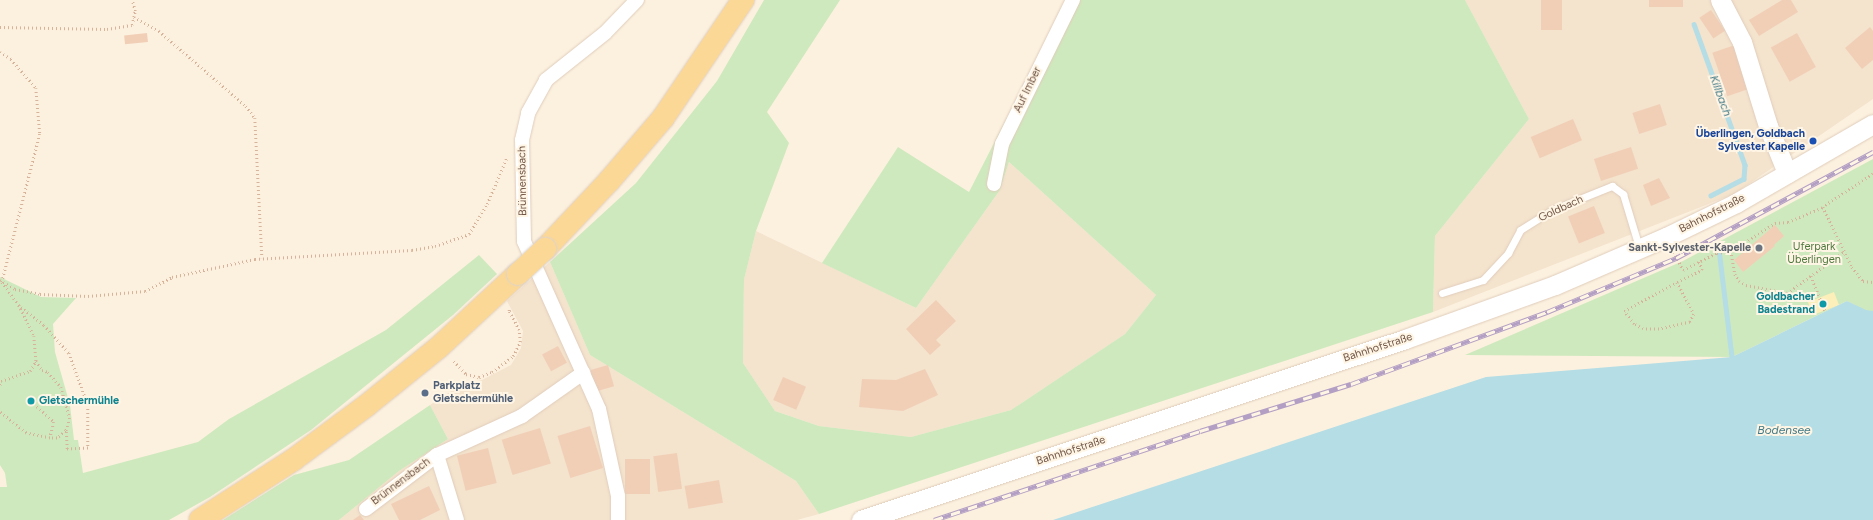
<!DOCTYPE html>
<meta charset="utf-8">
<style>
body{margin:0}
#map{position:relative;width:1873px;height:520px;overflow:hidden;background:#fcf1df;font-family:Figtree,sans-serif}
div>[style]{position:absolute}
.residential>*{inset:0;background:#f4e3cd}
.green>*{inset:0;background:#cfe9be}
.sand>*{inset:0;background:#fcefb9;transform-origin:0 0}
.water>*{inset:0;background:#b4dde5}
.stream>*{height:4.5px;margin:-2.25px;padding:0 2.25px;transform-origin:2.25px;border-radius:2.25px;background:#b4dde5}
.building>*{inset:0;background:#f1cfb7;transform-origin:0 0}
.path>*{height:2.5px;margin-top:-1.25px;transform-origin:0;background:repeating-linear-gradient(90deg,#d6b39a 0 1px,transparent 0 4px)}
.roads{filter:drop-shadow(0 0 1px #e0cdbb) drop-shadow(0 0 1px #e0cdbb)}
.lane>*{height:7px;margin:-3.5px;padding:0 3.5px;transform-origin:3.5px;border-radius:3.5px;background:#fff}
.street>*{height:14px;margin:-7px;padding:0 7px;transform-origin:7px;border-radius:7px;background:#fff}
.secondary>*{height:19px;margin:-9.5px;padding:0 9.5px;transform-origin:9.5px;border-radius:9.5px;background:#fff}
.primary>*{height:22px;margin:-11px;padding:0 11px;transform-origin:11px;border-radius:11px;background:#fcd896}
.rail>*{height:4.5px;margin-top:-2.25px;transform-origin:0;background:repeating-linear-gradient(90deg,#fff5e5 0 9px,#b49fc4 0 18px);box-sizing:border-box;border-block:1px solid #b49fc4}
.bridges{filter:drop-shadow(0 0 1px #dad3cf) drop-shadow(0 0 1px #dad3cf)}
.primary-bridge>*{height:22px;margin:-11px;padding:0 11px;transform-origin:11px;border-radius:11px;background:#fcd896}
.dots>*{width:11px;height:11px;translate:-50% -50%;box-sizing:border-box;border:2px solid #fff5e5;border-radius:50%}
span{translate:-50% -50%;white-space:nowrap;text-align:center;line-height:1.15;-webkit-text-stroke:4px #fff5e5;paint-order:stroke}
.street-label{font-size:11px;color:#725747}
.transit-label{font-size:11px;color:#164399;font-weight:700}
.right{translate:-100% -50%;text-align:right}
.worship-label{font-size:11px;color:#5b616d;font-weight:700}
.park-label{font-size:11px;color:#4f783f}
.culture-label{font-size:11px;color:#0d838f;font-weight:700}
.left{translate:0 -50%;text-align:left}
.service-label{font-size:11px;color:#4e5e75;font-weight:700}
.water-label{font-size:12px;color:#417986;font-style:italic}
</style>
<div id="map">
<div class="residential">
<i style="clip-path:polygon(1465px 0,1873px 0,1873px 99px,1734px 194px,1433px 312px,1435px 236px,1529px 119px)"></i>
<i style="clip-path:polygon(1009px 162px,1156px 295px,1125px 334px,1011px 410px,911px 437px,819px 426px,775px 411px,743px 363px,744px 280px,756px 231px,916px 308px,1000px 190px)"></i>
<i style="clip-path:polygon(550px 262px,590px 355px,796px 481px,819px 514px,797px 520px,339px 520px,399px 471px,448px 439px,430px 405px,459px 386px,482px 380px,511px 365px,521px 348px,523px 331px,507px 301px)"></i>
</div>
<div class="green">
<i style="clip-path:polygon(764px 0,840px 0,767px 112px,789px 143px,756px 231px,744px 280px,743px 363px,775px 411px,819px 426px,911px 437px,1011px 410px,1125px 334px,1156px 295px,1009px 162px,1000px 190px,916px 308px,822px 263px,898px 147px,969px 192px,1067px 0,1465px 0,1529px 119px,1435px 236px,1433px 312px,819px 514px,796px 481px,590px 355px,550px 262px,636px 183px,717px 81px)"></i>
<i style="clip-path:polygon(1873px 159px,1873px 311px,1866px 311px,1847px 301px,1732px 357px,1465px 355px,1683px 261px)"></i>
<i style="clip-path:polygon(479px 255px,497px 274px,453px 315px,311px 430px,210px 497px,169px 520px,0 520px,0 487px,7px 487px,5px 473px,0 465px,0 277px,41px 297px,76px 298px,53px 324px,55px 352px,70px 405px,74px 440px,78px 440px,83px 473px,198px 442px,229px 419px,386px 330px)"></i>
<i style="clip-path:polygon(430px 405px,448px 439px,399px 471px,339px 520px,223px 520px,294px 475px,349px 460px)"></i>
</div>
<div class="sand">
<i style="left:1834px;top:292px;width:14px;height:28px;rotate:69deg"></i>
</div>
<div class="water">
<i style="clip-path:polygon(1847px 301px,1866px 310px,1873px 311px,1873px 520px,1053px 520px,1486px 377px,1732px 357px)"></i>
</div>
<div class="stream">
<i style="left:1694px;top:24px;width:150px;rotate:70.1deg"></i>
<i style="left:1745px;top:165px;width:14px;rotate:94deg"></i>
<i style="left:1744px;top:179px;width:37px;rotate:153deg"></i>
<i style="left:1719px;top:249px;width:109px;rotate:83.1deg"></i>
</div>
<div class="building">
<i style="left:1541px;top:0;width:21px;height:30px"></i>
<i style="left:1649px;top:0;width:34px;height:7px"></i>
<i style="clip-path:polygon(1782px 0,1791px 0,1798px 12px,1759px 36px,1749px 20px)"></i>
<i style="left:1711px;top:10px;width:25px;height:14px;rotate:56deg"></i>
<i style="clip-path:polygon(1870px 27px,1873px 31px,1873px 60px,1862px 69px,1845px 48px)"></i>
<i style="left:147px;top:33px;width:9px;height:23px;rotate:84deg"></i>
<i style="left:1797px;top:33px;width:39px;height:30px;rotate:61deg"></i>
<i style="left:1735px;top:45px;width:46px;height:24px;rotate:71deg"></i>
<i style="left:1660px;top:104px;width:22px;height:29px;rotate:72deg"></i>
<i style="left:1573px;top:119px;width:23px;height:46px;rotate:67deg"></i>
<i style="left:1631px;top:147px;width:23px;height:39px;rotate:72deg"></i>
<i style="clip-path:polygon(1659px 178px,1670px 198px,1651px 206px,1643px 185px)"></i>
<i style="left:1594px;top:206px;width:29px;height:28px;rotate:68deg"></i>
<i style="clip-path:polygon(1775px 225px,1784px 236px,1774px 245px,1775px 246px,1743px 272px,1734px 260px)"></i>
<i style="clip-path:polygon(936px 300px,956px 321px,936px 340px,941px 345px,930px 355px,906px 329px)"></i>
<i style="left:558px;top:346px;width:19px;height:18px;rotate:62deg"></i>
<i style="left:608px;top:365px;width:22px;height:19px;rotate:74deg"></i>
<i style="clip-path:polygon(925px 369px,938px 395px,903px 411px,859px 407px,862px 379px,896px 380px)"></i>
<i style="left:783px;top:377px;width:25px;height:25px;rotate:23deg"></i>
<i style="left:590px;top:426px;width:44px;height:34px;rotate:73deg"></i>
<i style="left:540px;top:428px;width:37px;height:40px;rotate:73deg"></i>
<i style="left:488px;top:448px;width:36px;height:32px;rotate:76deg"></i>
<i style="left:677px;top:453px;width:36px;height:24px;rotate:82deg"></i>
<i style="left:650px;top:459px;width:35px;height:25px;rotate:90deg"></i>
<i style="left:719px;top:480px;width:23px;height:35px;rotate:80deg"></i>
<i style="clip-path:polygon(429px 486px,440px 510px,420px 520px,399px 520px,391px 504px)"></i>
<i style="clip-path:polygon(360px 515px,364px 520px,353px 520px)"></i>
</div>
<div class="path">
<i style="left:134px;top:17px;width:29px;rotate:29deg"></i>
<i style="left:159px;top:31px;width:115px;rotate:40.8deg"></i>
<i style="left:246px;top:106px;width:15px;rotate:53deg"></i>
<i style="left:255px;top:118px;width:140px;rotate:87.1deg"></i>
<i style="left:0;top:27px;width:107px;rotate:1.1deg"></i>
<i style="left:107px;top:29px;width:25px;rotate:-9deg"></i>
<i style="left:132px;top:25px;width:14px;rotate:-78deg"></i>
<i style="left:135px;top:11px;width:11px;rotate:-105deg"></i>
<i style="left:0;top:52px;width:13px;rotate:32deg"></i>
<i style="left:11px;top:59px;width:38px;rotate:49deg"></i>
<i style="left:36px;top:88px;width:46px;rotate:85deg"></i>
<i style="left:40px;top:134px;width:153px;rotate:104.4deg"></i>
<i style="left:2px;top:282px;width:29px;rotate:54deg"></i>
<i style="left:19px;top:305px;width:34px;rotate:64deg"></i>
<i style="left:34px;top:336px;width:25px;rotate:85deg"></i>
<i style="left:36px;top:361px;width:11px;rotate:56deg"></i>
<i style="left:42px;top:370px;width:6px;rotate:18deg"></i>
<i style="left:48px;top:372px;width:20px;rotate:49deg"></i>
<i style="left:61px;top:387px;width:32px;rotate:74deg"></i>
<i style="left:70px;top:418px;width:14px;rotate:107deg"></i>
<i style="left:66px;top:431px;width:11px;rotate:142deg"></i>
<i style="left:57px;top:438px;width:7px;rotate:180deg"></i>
<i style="left:50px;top:438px;width:25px;rotate:-168deg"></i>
<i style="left:26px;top:433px;width:33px;rotate:-141deg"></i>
<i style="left:1873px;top:174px;width:60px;rotate:146.6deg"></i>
<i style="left:1823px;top:207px;width:67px;rotate:64.2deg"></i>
<i style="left:1852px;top:267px;width:18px;rotate:52deg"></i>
<i style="left:1863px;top:281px;width:10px;rotate:6deg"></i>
<i style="left:1731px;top:251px;width:23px;rotate:80deg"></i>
<i style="left:1735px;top:274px;width:8px;rotate:60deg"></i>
<i style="left:1739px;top:281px;width:8px;rotate:30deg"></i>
<i style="left:1746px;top:285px;width:42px;rotate:11deg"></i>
<i style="left:1787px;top:293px;width:72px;rotate:-35.9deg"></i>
<i style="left:1674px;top:252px;width:20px;rotate:63deg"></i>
<i style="left:1683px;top:270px;width:38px;rotate:-27deg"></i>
<i style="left:1717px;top:253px;width:14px;rotate:-8deg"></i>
<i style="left:1731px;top:251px;width:52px;rotate:-32.5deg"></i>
<i style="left:1775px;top:223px;width:13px;rotate:-4deg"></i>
<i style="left:1788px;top:222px;width:38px;rotate:-23deg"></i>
<i style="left:1811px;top:276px;width:37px;rotate:68deg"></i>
<i style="left:0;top:280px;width:17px;rotate:31deg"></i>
<i style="left:15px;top:289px;width:25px;rotate:11deg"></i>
<i style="left:40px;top:294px;width:48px;rotate:2.4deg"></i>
<i style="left:88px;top:296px;width:57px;rotate:-5deg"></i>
<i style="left:145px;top:291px;width:30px;rotate:-27deg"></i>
<i style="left:172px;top:277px;width:85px;rotate:-12.2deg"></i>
<i style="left:255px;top:259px;width:157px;rotate:-3.3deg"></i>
<i style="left:412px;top:250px;width:23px;rotate:-10deg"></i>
<i style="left:435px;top:246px;width:36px;rotate:-19deg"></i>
<i style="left:469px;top:234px;width:35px;rotate:-59deg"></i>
<i style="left:487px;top:204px;width:51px;rotate:-66.9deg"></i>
<i style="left:1677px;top:282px;width:36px;rotate:62deg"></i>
<i style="left:1694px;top:314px;width:9px;rotate:117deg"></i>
<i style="left:1690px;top:322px;width:32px;rotate:167deg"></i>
<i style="left:1659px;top:329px;width:16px;rotate:180deg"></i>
<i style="left:1643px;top:329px;width:10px;rotate:-151deg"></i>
<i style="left:1634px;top:324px;width:16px;rotate:-128deg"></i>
<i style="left:1624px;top:311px;width:60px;rotate:-28.7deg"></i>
<i style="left:1677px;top:282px;width:28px;rotate:-26deg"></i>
<i style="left:1702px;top:270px;width:9px;rotate:-111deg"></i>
<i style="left:21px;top:307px;width:29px;rotate:38deg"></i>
<i style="left:44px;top:325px;width:38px;rotate:48deg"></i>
<i style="left:69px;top:353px;width:55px;rotate:69.9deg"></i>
<i style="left:88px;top:405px;width:43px;rotate:90deg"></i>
<i style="left:88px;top:448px;width:21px;rotate:177deg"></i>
<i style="left:67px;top:449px;width:18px;rotate:-93deg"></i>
<i style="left:454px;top:361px;width:18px;rotate:47deg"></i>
<i style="left:466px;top:374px;width:13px;rotate:13deg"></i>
<i style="left:479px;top:377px;width:14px;rotate:-21deg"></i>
<i style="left:492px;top:372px;width:26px;rotate:-37deg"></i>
<i style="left:513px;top:356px;width:16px;rotate:-63deg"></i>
<i style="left:520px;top:342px;width:12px;rotate:-95deg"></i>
<i style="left:519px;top:330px;width:21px;rotate:-118deg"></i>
<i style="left:509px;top:311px;width:4px;rotate:-90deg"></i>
<i style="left:0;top:385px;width:4px;rotate:-76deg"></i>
<i style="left:1px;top:381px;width:31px;rotate:-19deg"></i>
<i style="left:30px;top:371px;width:12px;rotate:-59deg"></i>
<i style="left:31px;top:401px;width:31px;rotate:42deg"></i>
<i style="left:54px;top:422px;width:16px;rotate:104deg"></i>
</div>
<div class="roads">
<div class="lane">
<i style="left:1442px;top:293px;width:43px;rotate:-17.6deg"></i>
<i style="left:1483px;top:280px;width:37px;rotate:-47deg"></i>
<i style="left:1508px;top:253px;width:26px;rotate:-62deg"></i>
<i style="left:1520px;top:230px;width:38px;rotate:-32deg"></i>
<i style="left:1552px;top:210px;width:65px;rotate:-21.8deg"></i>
<i style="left:1612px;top:186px;width:14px;rotate:36deg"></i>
<i style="left:1623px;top:194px;width:55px;rotate:73.2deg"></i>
</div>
<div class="street">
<i style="left:994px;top:184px;width:41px;rotate:-78.7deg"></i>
<i style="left:1002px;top:144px;width:161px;rotate:-63.8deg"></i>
<i style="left:437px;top:455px;width:68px;rotate:72.9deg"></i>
<i style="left:366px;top:509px;width:89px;rotate:-37.3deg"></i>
<i style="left:437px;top:455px;width:94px;rotate:-24.6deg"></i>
<i style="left:522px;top:416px;width:75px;rotate:-35.2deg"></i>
<i style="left:618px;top:520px;width:24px;rotate:-90deg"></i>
<i style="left:618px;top:496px;width:89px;rotate:-102.3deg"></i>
<i style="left:599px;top:409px;width:184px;rotate:-114.1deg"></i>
<i style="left:524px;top:241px;width:101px;rotate:-91.1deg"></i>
<i style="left:522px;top:140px;width:28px;rotate:-77deg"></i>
<i style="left:528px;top:113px;width:38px;rotate:-61deg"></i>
<i style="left:546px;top:80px;width:75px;rotate:-38.5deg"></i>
<i style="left:605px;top:33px;width:46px;rotate:-45.9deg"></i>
</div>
<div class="secondary">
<i style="left:1720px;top:0;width:47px;rotate:62.4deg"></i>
<i style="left:1742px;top:42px;width:88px;rotate:72.8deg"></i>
<i style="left:1768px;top:126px;width:51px;rotate:68deg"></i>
<i style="left:861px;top:520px;width:573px;rotate:-18.4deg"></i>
<i style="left:1405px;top:339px;width:159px;rotate:-19.8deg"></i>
<i style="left:1555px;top:285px;width:121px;rotate:-23.4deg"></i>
<i style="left:1666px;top:237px;width:78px;rotate:-25.9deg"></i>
<i style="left:1736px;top:203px;width:158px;rotate:-30deg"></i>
</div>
<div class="primary">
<i style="left:545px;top:249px;width:93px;rotate:-46.7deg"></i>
<i style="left:609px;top:181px;width:83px;rotate:-49.4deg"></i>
<i style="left:663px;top:118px;width:143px;rotate:-55.9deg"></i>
<i style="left:200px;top:520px;width:111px;rotate:-32.8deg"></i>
<i style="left:293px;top:460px;width:91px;rotate:-36.5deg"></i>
<i style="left:366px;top:406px;width:92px;rotate:-38.9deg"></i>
<i style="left:438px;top:348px;width:109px;rotate:-42.8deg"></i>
</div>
</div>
<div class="rail">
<i style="left:934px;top:520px;width:280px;rotate:-18.5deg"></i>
<i style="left:1200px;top:431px;width:158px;rotate:-17.3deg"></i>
<i style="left:1351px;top:384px;width:209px;rotate:-20.2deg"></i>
<i style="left:1547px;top:312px;width:140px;rotate:-22.7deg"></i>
<i style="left:1676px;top:258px;width:224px;rotate:-28.3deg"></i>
</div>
<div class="bridges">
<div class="primary-bridge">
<i style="left:518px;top:274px;width:37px;rotate:-43deg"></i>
</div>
</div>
<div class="dots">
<i style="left:1813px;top:141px;background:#1a4fb4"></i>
<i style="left:1759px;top:248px;background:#6b7280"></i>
<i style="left:1823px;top:304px;background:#0f9aa8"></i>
<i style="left:425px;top:393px;background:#5c6f8a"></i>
<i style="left:31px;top:401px;background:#0f9aa8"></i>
</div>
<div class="street-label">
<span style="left:1028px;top:90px;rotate:-64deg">Auf Imber</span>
<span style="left:523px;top:181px;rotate:-91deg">Brünnensbach</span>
<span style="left:1561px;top:209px;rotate:-25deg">Goldbach</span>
<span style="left:1712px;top:214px;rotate:-27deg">Bahnhofstraße</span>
<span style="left:1378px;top:348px;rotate:-18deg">Bahnhofstraße</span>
<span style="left:1071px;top:451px;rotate:-18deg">Bahnhofstraße</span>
<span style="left:401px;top:482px;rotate:-37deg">Brünnensbach</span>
</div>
<div class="transit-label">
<span class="right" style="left:1805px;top:141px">Überlingen, Goldbach<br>Sylvester Kapelle</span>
</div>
<div class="worship-label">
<span class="right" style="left:1751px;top:248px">Sankt-Sylvester-Kapelle</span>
</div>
<div class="park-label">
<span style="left:1814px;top:254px">Uferpark<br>Überlingen</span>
</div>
<div class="culture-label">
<span class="right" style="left:1815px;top:304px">Goldbacher<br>Badestrand</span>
<span class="left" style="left:39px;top:401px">Gletschermühle</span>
</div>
<div class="service-label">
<span class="left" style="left:433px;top:393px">Parkplatz<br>Gletschermühle</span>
</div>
<div class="water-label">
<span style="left:1720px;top:96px;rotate:70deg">Killbach</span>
<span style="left:1784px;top:431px">Bodensee</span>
</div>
</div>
